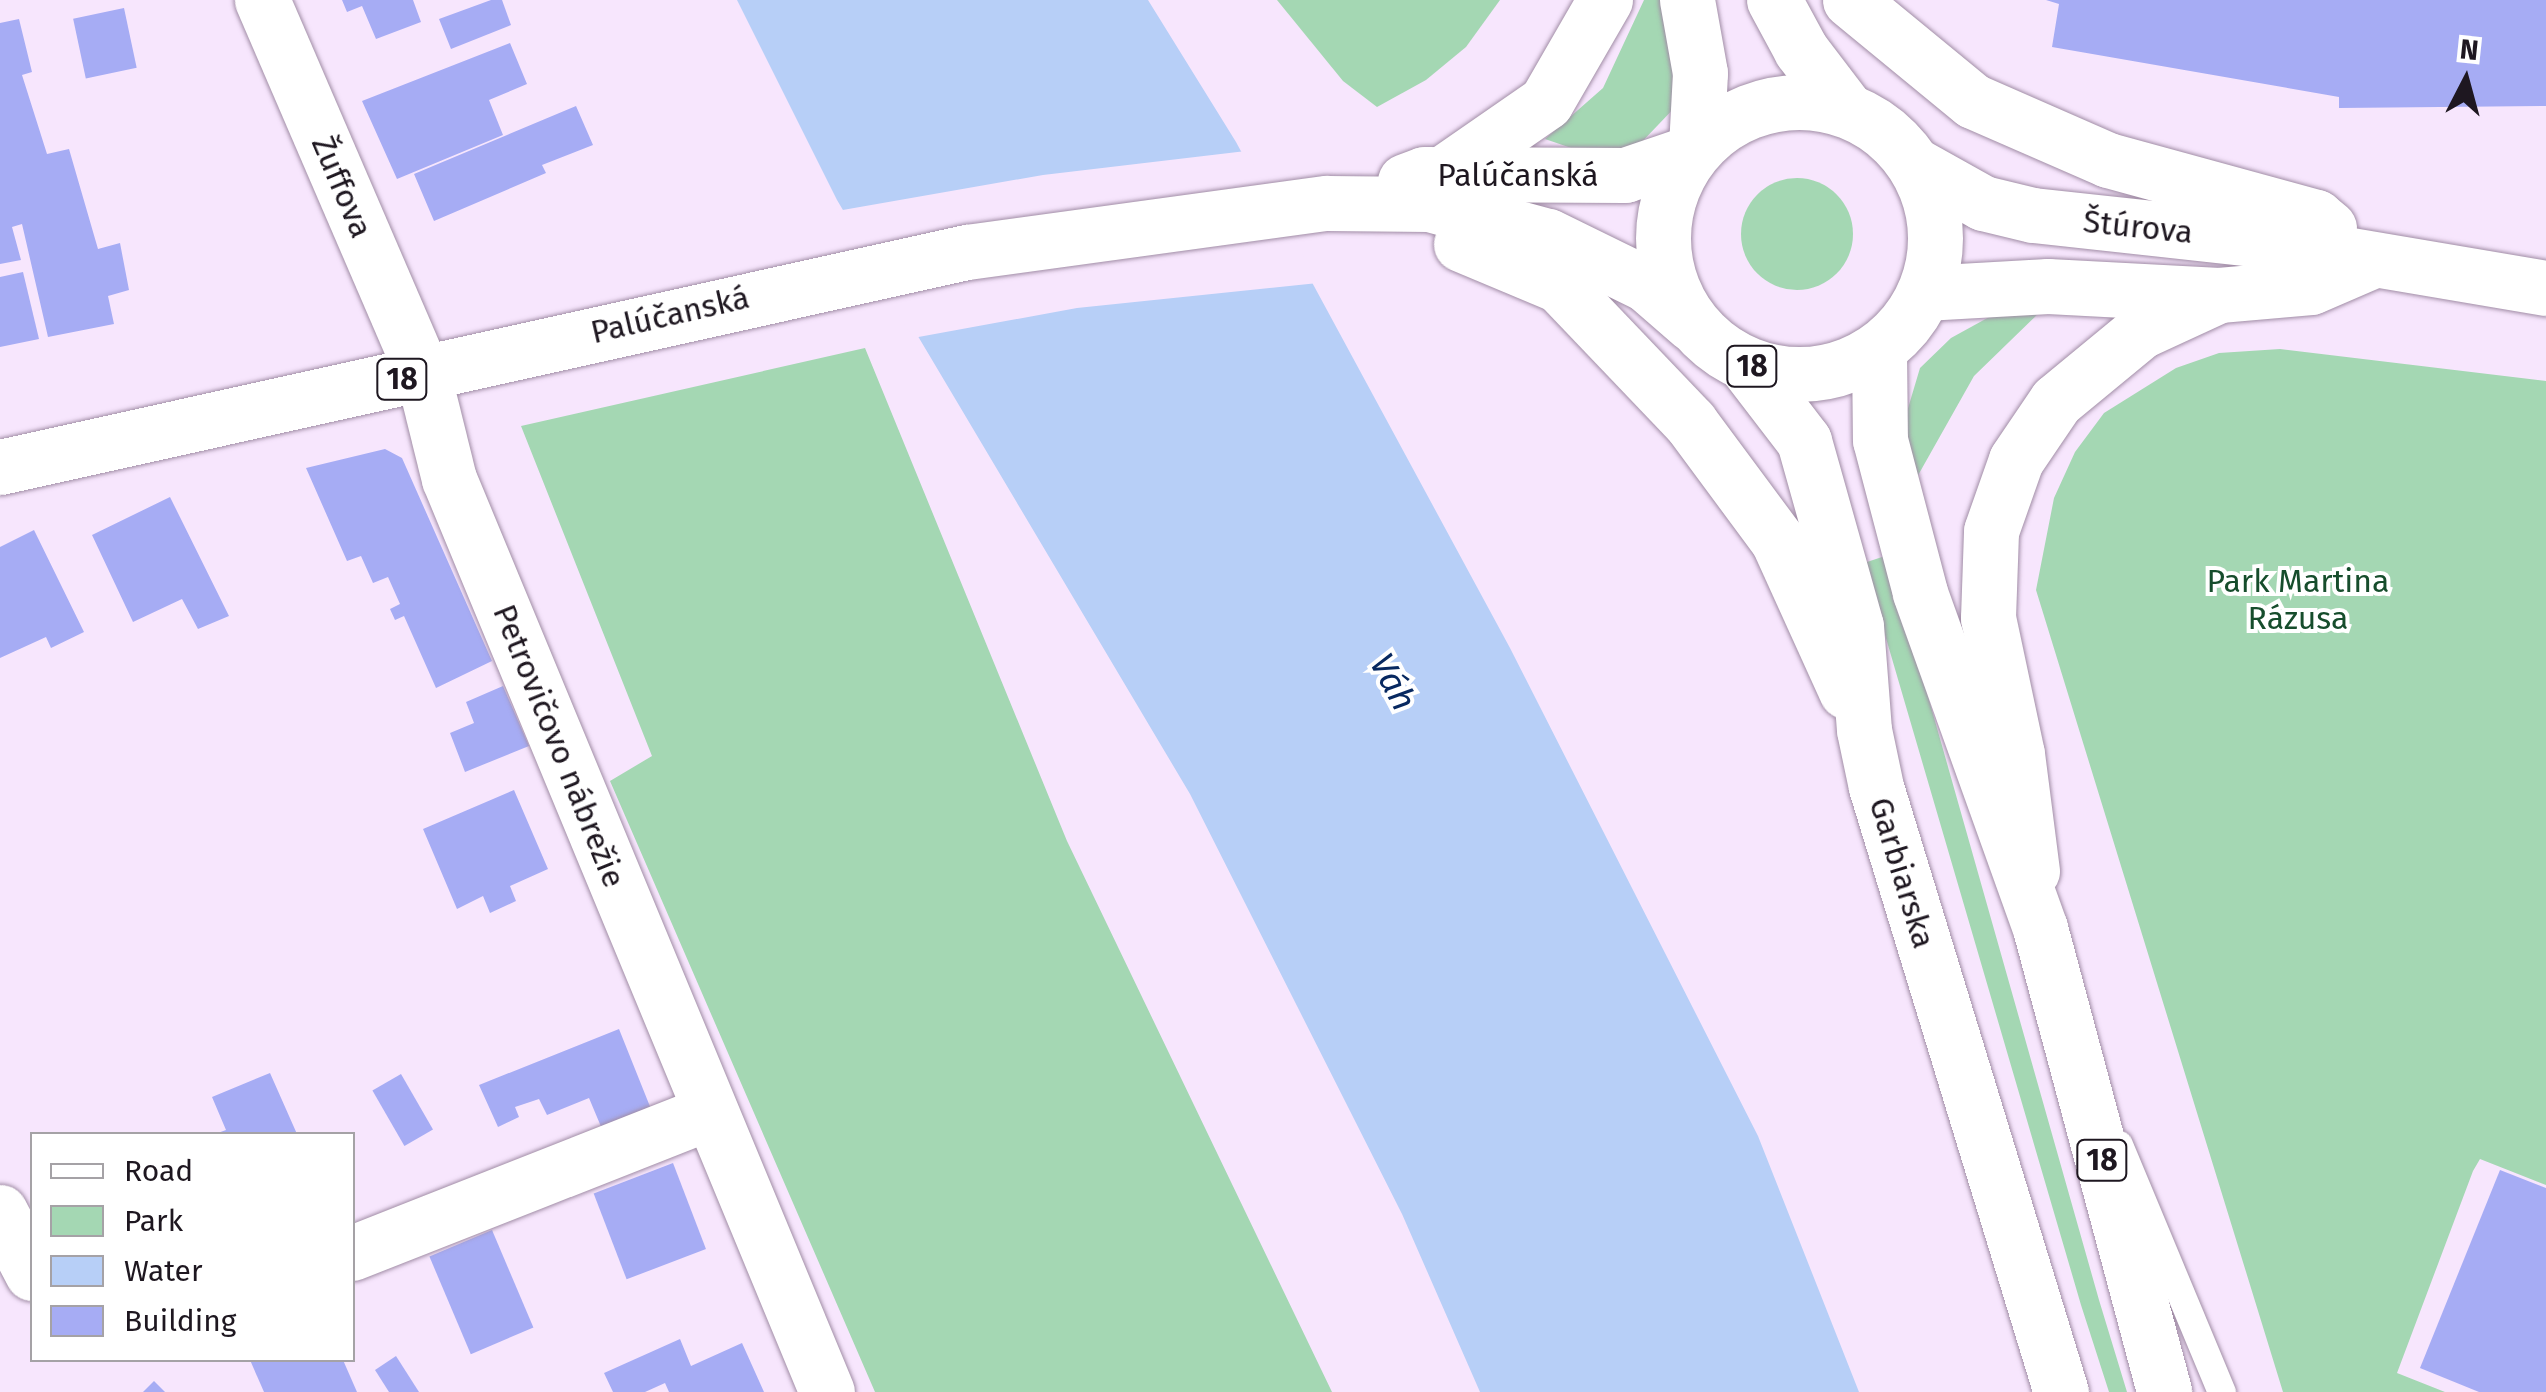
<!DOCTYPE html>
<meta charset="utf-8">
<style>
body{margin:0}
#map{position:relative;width:2546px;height:1392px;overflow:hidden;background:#f7e6fd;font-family:"Fira Sans",sans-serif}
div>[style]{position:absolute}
.green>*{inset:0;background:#a4d7b3}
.round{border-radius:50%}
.water>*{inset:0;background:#b7cff7}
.pier>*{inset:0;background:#f7e6fd}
.building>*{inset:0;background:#a6acf4;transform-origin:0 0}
.roads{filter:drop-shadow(0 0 2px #a18da6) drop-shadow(0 0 2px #a18da6)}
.service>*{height:28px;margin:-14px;padding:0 14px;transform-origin:14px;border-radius:14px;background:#fff}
.minor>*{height:55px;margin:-27.5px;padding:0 27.5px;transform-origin:27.5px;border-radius:27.5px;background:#fff}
.secondary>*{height:55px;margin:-27.5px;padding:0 27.5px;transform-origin:27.5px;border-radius:27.5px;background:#fff}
.primary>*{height:55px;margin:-27.5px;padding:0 27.5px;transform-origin:27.5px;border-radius:27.5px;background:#fff}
.primary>.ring{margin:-27.5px;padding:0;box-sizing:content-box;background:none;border:55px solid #fff;border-radius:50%}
span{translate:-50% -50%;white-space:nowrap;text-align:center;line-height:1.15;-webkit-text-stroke:8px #fff;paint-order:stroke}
.shield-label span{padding:2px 8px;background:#fff;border:2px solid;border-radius:8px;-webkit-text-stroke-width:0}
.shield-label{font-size:30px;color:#1e1720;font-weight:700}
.street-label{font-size:32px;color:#1e1720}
.park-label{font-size:32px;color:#164d2c}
.water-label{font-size:35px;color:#072860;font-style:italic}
.legend{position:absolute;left:30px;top:1132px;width:325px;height:230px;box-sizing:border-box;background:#fff;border:2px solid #a5a2a6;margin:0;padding:12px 18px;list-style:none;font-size:30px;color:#1e1720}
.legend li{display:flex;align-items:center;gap:20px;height:50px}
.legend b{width:50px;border:2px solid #a5a2a6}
.north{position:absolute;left:2416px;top:30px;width:100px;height:100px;-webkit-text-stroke:8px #fff;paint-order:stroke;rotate:6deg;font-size:28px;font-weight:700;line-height:40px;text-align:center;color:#1e1720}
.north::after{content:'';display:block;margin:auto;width:35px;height:45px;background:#1e1720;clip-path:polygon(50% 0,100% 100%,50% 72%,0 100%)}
</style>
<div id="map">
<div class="green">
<i style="clip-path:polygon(1277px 0,1500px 0,1466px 47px,1426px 80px,1377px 107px,1343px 81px)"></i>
<i style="clip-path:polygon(1644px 0,1663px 0,1680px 102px,1636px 148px,1580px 151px,1545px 139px,1603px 88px)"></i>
<i class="round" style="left:1741px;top:178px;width:112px;height:112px"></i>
<i style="clip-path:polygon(2042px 310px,1974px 376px,1912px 486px,1903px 425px,1920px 368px,1951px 338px,1991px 316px)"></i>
<i style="clip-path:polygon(865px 348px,1067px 841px,1332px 1392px,875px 1392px,610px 781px,652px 756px,521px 426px)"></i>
<i style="clip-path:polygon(2280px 349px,2546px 381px,2546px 1185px,2480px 1159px,2473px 1171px,2397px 1373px,2445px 1392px,2283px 1392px,2036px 590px,2054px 498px,2075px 452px,2104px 413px,2176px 368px,2219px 353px)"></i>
<i style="clip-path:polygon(1888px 555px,2099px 1300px,2127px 1392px,2109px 1392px,2081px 1305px,1864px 563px)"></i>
</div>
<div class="water">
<i style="clip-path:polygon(737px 0,1148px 0,1236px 142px,1510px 648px,1758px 1136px,1859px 1392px,1480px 1392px,1402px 1214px,1190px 794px,837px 200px)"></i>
</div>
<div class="pier">
<i style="clip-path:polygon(1246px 151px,1318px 283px,1077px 308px,913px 338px,837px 211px,1043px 175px)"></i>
</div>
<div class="building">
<i style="clip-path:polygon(342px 0,413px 0,421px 22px,376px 39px,362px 6px,347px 12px)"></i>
<i style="clip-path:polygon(491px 0,502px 0,511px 25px,451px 49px,439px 19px)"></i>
<i style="clip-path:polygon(2046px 0,2546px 0,2546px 106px,2339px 108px,2339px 97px,2052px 47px,2059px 4px)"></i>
<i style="left:124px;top:8px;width:61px;height:52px;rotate:78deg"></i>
<i style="clip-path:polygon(19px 19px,32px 72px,22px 75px,47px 154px,69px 149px,98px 249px,120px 243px,129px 290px,108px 296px,114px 324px,48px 337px,22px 224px,12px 227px,21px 260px,0 264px,0 23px)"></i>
<i style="clip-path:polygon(510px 43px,527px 84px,489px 100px,503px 135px,397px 179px,362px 101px)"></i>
<i style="clip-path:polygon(576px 106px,593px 145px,542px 165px,546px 173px,434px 221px,414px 174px)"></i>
<i style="clip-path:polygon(23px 272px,39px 339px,0 347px,0 277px)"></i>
<i style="clip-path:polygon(385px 449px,402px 458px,492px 661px,436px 688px,404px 616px,395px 620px,390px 609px,400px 604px,388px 577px,373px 583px,361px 556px,347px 561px,306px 468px)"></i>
<i style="clip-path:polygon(170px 497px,229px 616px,198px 629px,182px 599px,133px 622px,92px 535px)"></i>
<i style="clip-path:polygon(34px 530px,84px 632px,51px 648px,46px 637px,0 658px,0 547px)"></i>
<i style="clip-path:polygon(503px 686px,529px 746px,465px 772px,450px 733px,474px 723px,466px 702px)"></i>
<i style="clip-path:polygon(514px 790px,548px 869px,510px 886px,516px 901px,490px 913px,483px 896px,457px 909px,423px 829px)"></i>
<i style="clip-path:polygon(619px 1029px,651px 1109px,602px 1129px,589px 1098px,547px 1115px,539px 1099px,515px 1107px,519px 1117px,498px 1127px,479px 1085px)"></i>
<i style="clip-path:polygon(270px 1073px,297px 1134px,215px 1134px,226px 1130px,212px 1097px)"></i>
<i style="left:401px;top:1074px;width:64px;height:33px;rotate:60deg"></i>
<i style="left:673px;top:1163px;width:92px;height:85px;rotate:69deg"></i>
<i style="clip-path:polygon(2500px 1170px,2546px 1188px,2546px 1392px,2479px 1392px,2420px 1368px)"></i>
<i style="left:492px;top:1230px;width:106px;height:68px;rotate:67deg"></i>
<i style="clip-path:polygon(680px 1339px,691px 1366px,742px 1343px,764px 1392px,669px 1392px,665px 1383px,645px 1392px,613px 1392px,604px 1373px)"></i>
<i style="clip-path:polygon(396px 1356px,419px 1392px,389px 1392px,375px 1370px)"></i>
<i style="clip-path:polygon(250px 1360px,343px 1360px,357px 1392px,264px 1392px)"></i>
<i style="clip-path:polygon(154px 1381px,165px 1392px,143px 1392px)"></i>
</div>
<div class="roads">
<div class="service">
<i style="left:2119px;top:1145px;width:268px;rotate:67.4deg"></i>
</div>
<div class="minor">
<i style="left:262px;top:0;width:407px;rotate:66.7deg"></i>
<i style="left:423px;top:374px;width:108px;rotate:76.1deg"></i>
<i style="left:449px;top:479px;width:988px;rotate:67.51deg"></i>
<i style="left:1850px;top:0;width:159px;rotate:39.4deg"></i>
<i style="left:1973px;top:101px;width:147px;rotate:23.6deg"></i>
<i style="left:2108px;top:160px;width:216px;rotate:15.3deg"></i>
<i style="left:2316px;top:217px;width:17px;rotate:40deg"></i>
<i style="left:1915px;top:165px;width:78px;rotate:29.2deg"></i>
<i style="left:1983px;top:203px;width:51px;rotate:13.5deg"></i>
<i style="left:2033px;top:215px;width:230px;rotate:6.2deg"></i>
<i style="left:2262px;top:240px;width:288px;rotate:9.6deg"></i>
<i style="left:1924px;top:293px;width:124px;rotate:-3.2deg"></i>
<i style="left:2048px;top:286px;width:171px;rotate:3deg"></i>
<i style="left:2219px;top:295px;width:92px;rotate:-5deg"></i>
<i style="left:2311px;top:287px;width:63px;rotate:-23.3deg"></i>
<i style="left:2032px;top:871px;width:118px;rotate:-97.3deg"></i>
<i style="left:2017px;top:754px;width:139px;rotate:-102deg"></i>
<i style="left:1988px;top:618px;width:87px;rotate:-88deg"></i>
<i style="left:1991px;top:531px;width:75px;rotate:-70.6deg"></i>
<i style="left:2016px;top:460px;width:71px;rotate:-55.9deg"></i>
<i style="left:2056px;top:401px;width:110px;rotate:-39.5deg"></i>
<i style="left:2141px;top:331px;width:86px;rotate:-24.8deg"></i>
<i style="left:0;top:1212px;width:69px;rotate:62.3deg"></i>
<i style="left:352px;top:1253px;width:385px;rotate:-21.5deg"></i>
</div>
<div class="secondary">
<i style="left:1687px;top:0;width:74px;rotate:79.9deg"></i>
<i style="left:1700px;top:73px;width:74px;rotate:93.1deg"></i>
<i style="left:1774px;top:0;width:57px;rotate:61.6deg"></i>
<i style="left:1801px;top:50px;width:74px;rotate:52.7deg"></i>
<i style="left:1442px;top:174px;width:126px;rotate:-34.7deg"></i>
<i style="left:1546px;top:102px;width:118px;rotate:-60deg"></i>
</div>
<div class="primary">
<i class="ring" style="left:1663px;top:102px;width:217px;height:217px"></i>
<i style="left:1405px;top:181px;width:20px;rotate:-20deg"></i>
<i style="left:1424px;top:174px;width:201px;rotate:0.3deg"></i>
<i style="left:1625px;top:175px;width:69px;rotate:-18.7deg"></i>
<i style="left:1461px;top:244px;width:106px;rotate:22.7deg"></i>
<i style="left:1559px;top:285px;width:190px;rotate:46.3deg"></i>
<i style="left:1690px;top:422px;width:148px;rotate:53.5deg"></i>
<i style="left:1778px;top:541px;width:165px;rotate:65.6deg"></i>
<i style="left:1879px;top:350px;width:90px;rotate:89.4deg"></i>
<i style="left:1880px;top:440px;width:158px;rotate:75.3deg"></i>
<i style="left:1920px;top:593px;width:356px;rotate:70.3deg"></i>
<i style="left:2040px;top:928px;width:480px;rotate:75deg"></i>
<i style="left:1745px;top:364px;width:97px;rotate:52.5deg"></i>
<i style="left:1804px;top:441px;width:192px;rotate:74.3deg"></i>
<i style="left:1856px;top:626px;width:104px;rotate:85.6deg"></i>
<i style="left:1864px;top:730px;width:58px;rotate:78.1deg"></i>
<i style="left:1876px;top:787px;width:633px;rotate:73deg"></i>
<i style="left:0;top:467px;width:991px;rotate:-12.54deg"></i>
<i style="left:967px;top:252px;width:363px;rotate:-7.8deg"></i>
<i style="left:1327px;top:203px;width:102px;rotate:0.6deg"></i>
<i style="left:1429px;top:204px;width:123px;rotate:15.1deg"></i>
<i style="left:1548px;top:236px;width:109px;rotate:26.1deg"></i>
<i style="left:1646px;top:284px;width:61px;rotate:41deg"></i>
</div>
</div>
<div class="shield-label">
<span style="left:1752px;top:366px">18</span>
<span style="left:402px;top:379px">18</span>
<span style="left:2102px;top:1160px">18</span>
</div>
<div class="street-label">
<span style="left:1518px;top:175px">Palúčanská</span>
<span style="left:342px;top:187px;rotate:67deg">Žuffova</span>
<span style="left:2138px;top:227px;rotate:6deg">Štúrova</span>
<span style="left:670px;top:315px;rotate:-13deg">Palúčanská</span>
<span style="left:559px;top:746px;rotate:68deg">Petrovičovo nábrežie</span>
<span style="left:1902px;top:873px;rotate:73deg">Garbiarska</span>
</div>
<div class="park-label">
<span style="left:2298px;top:600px">Park Martina<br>Rázusa</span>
</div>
<div class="water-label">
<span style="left:1393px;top:682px;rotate:62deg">Váh</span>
</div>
<ul class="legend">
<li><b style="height:12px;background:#fff"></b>Road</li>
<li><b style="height:28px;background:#a4d7b3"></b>Park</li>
<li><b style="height:28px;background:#b7cff7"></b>Water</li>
<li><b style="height:28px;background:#a6acf4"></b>Building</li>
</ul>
<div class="north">N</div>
</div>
